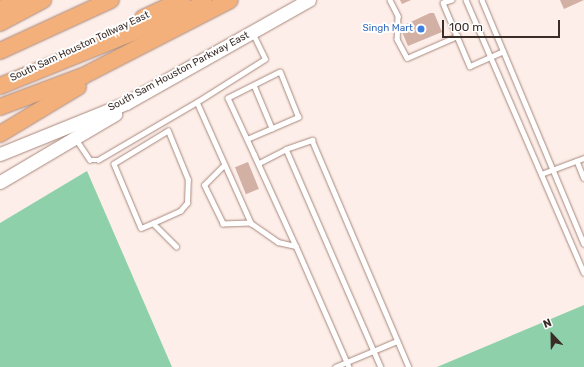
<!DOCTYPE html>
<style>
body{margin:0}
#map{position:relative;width:584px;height:367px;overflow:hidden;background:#fdeee9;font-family:Rubik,sans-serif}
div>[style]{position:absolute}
.green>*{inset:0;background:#8ed0a9}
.building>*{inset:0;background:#d2b0a4;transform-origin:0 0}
.roads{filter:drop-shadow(0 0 1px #a8887c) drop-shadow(0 0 1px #a8887c)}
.service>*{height:4.5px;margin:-2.25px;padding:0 2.25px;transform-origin:2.25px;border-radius:2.25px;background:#fff}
.secondary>*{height:13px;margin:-6.5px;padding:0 6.5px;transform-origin:6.5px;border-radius:6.5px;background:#fff}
.motorway>*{height:16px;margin:-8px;padding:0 8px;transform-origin:8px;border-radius:8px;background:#f3b07b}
.dots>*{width:11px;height:11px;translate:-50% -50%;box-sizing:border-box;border:2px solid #fff;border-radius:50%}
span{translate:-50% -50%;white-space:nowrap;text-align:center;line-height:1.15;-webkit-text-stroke:4px #fff;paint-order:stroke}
.shop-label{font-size:10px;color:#366cbe}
.right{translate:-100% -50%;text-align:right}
.street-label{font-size:10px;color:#3a2d28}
.north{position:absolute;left:532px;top:315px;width:40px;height:40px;-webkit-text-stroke:3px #fff;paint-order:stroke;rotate:338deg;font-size:11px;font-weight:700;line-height:16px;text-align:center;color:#3a2d28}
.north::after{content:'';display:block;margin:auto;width:14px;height:18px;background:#3a2d28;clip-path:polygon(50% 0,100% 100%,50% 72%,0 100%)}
.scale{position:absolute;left:442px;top:20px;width:118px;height:18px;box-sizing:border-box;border:2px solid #3a2d28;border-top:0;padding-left:5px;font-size:12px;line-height:14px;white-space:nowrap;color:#3a2d28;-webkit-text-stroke:3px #fff;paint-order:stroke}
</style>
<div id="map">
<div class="green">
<i style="clip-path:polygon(87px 171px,172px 367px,0 367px,0 223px)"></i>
<i style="clip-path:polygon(584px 305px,584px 367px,437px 367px)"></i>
</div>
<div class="building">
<i style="clip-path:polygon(400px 0,411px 0,402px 4px)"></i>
<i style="clip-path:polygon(560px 0,584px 0,564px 9px)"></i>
<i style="clip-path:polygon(430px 13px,434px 13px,442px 32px,408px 46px,400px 27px)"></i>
<i style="left:248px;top:162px;width:29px;height:14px;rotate:68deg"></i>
</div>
<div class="roads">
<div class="service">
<i style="left:390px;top:0;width:18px;rotate:63deg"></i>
<i style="left:398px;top:16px;width:23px;rotate:92deg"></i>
<i style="left:397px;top:39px;width:21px;rotate:62deg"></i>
<i style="left:407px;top:58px;width:55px;rotate:-23.7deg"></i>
<i style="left:457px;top:36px;width:33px;rotate:67deg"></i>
<i style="left:470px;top:66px;width:36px;rotate:-24deg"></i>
<i style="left:452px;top:0;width:9px;rotate:162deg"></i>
<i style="left:443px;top:3px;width:36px;rotate:67deg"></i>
<i style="left:466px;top:0;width:297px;rotate:66.6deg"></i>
<i style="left:482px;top:0;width:264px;rotate:67.3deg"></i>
<i style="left:254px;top:85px;width:47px;rotate:67.3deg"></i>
<i style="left:197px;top:102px;width:133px;rotate:65.9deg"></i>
<i style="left:251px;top:223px;width:28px;rotate:178deg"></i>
<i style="left:223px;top:224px;width:43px;rotate:-116deg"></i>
<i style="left:204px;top:185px;width:28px;rotate:-45deg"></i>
<i style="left:76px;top:139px;width:25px;rotate:56deg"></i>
<i style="left:90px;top:160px;width:8px"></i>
<i style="left:98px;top:160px;width:115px;rotate:-30.4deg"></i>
<i style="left:197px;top:102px;width:80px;rotate:-32.3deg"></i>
<i style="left:265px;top:59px;width:28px;rotate:-116deg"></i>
<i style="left:247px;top:139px;width:56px;rotate:-23.3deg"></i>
<i style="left:298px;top:117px;width:48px;rotate:-111.8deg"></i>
<i style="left:280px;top:72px;width:58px;rotate:153.4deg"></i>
<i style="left:228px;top:98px;width:62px;rotate:65.1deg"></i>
<i style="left:254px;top:154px;width:101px;rotate:65.5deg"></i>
<i style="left:296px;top:246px;width:132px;rotate:66.3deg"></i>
<i style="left:286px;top:149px;width:28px;rotate:-19deg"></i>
<i style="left:312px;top:140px;width:247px;rotate:66.9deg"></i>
<i style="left:577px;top:161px;width:18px;rotate:68deg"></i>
<i style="left:259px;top:163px;width:30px;rotate:-27deg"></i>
<i style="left:286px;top:149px;width:238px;rotate:66.5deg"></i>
<i style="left:541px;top:174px;width:46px;rotate:-20.4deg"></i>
<i style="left:153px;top:223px;width:30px;rotate:-24deg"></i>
<i style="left:180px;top:211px;width:11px;rotate:-49deg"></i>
<i style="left:187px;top:203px;width:23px;rotate:-88deg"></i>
<i style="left:188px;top:180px;width:53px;rotate:-112.2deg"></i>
<i style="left:168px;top:131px;width:63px;rotate:148.6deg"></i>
<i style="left:114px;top:164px;width:69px;rotate:67.1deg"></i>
<i style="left:141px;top:228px;width:13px;rotate:-23deg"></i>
<i style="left:153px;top:223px;width:33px;rotate:45deg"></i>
<i style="left:251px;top:223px;width:33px;rotate:35deg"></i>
<i style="left:278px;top:242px;width:18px;rotate:13deg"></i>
<i style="left:335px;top:367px;width:67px;rotate:-22.8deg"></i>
</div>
<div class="secondary">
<i style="left:0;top:154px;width:136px;rotate:-22deg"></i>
<i style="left:126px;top:103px;width:210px;rotate:-29.4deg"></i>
<i style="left:0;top:182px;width:134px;rotate:-30.6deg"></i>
</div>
<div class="motorway">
<i style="left:0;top:9px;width:27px;rotate:-17deg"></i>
<i style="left:143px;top:18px;width:43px;rotate:-24.8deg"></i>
<i style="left:0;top:23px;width:49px;rotate:-28.1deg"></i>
<i style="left:0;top:51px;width:122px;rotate:-24.7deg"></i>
<i style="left:0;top:86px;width:220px;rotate:-21.9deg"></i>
<i style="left:0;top:107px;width:89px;rotate:-20.5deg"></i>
<i style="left:83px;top:76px;width:165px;rotate:-27.3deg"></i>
<i style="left:0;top:134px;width:91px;rotate:-31.1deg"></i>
</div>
</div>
<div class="dots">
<i style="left:421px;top:29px;background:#3f7fe0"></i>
</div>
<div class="shop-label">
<span class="right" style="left:413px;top:29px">Singh Mart</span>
</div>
<div class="street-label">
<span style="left:80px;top:47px;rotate:-25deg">South Sam Houston Tollway East</span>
<span style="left:179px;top:72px;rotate:-28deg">South Sam Houston Parkway East</span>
</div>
<div class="north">N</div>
<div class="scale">100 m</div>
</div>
